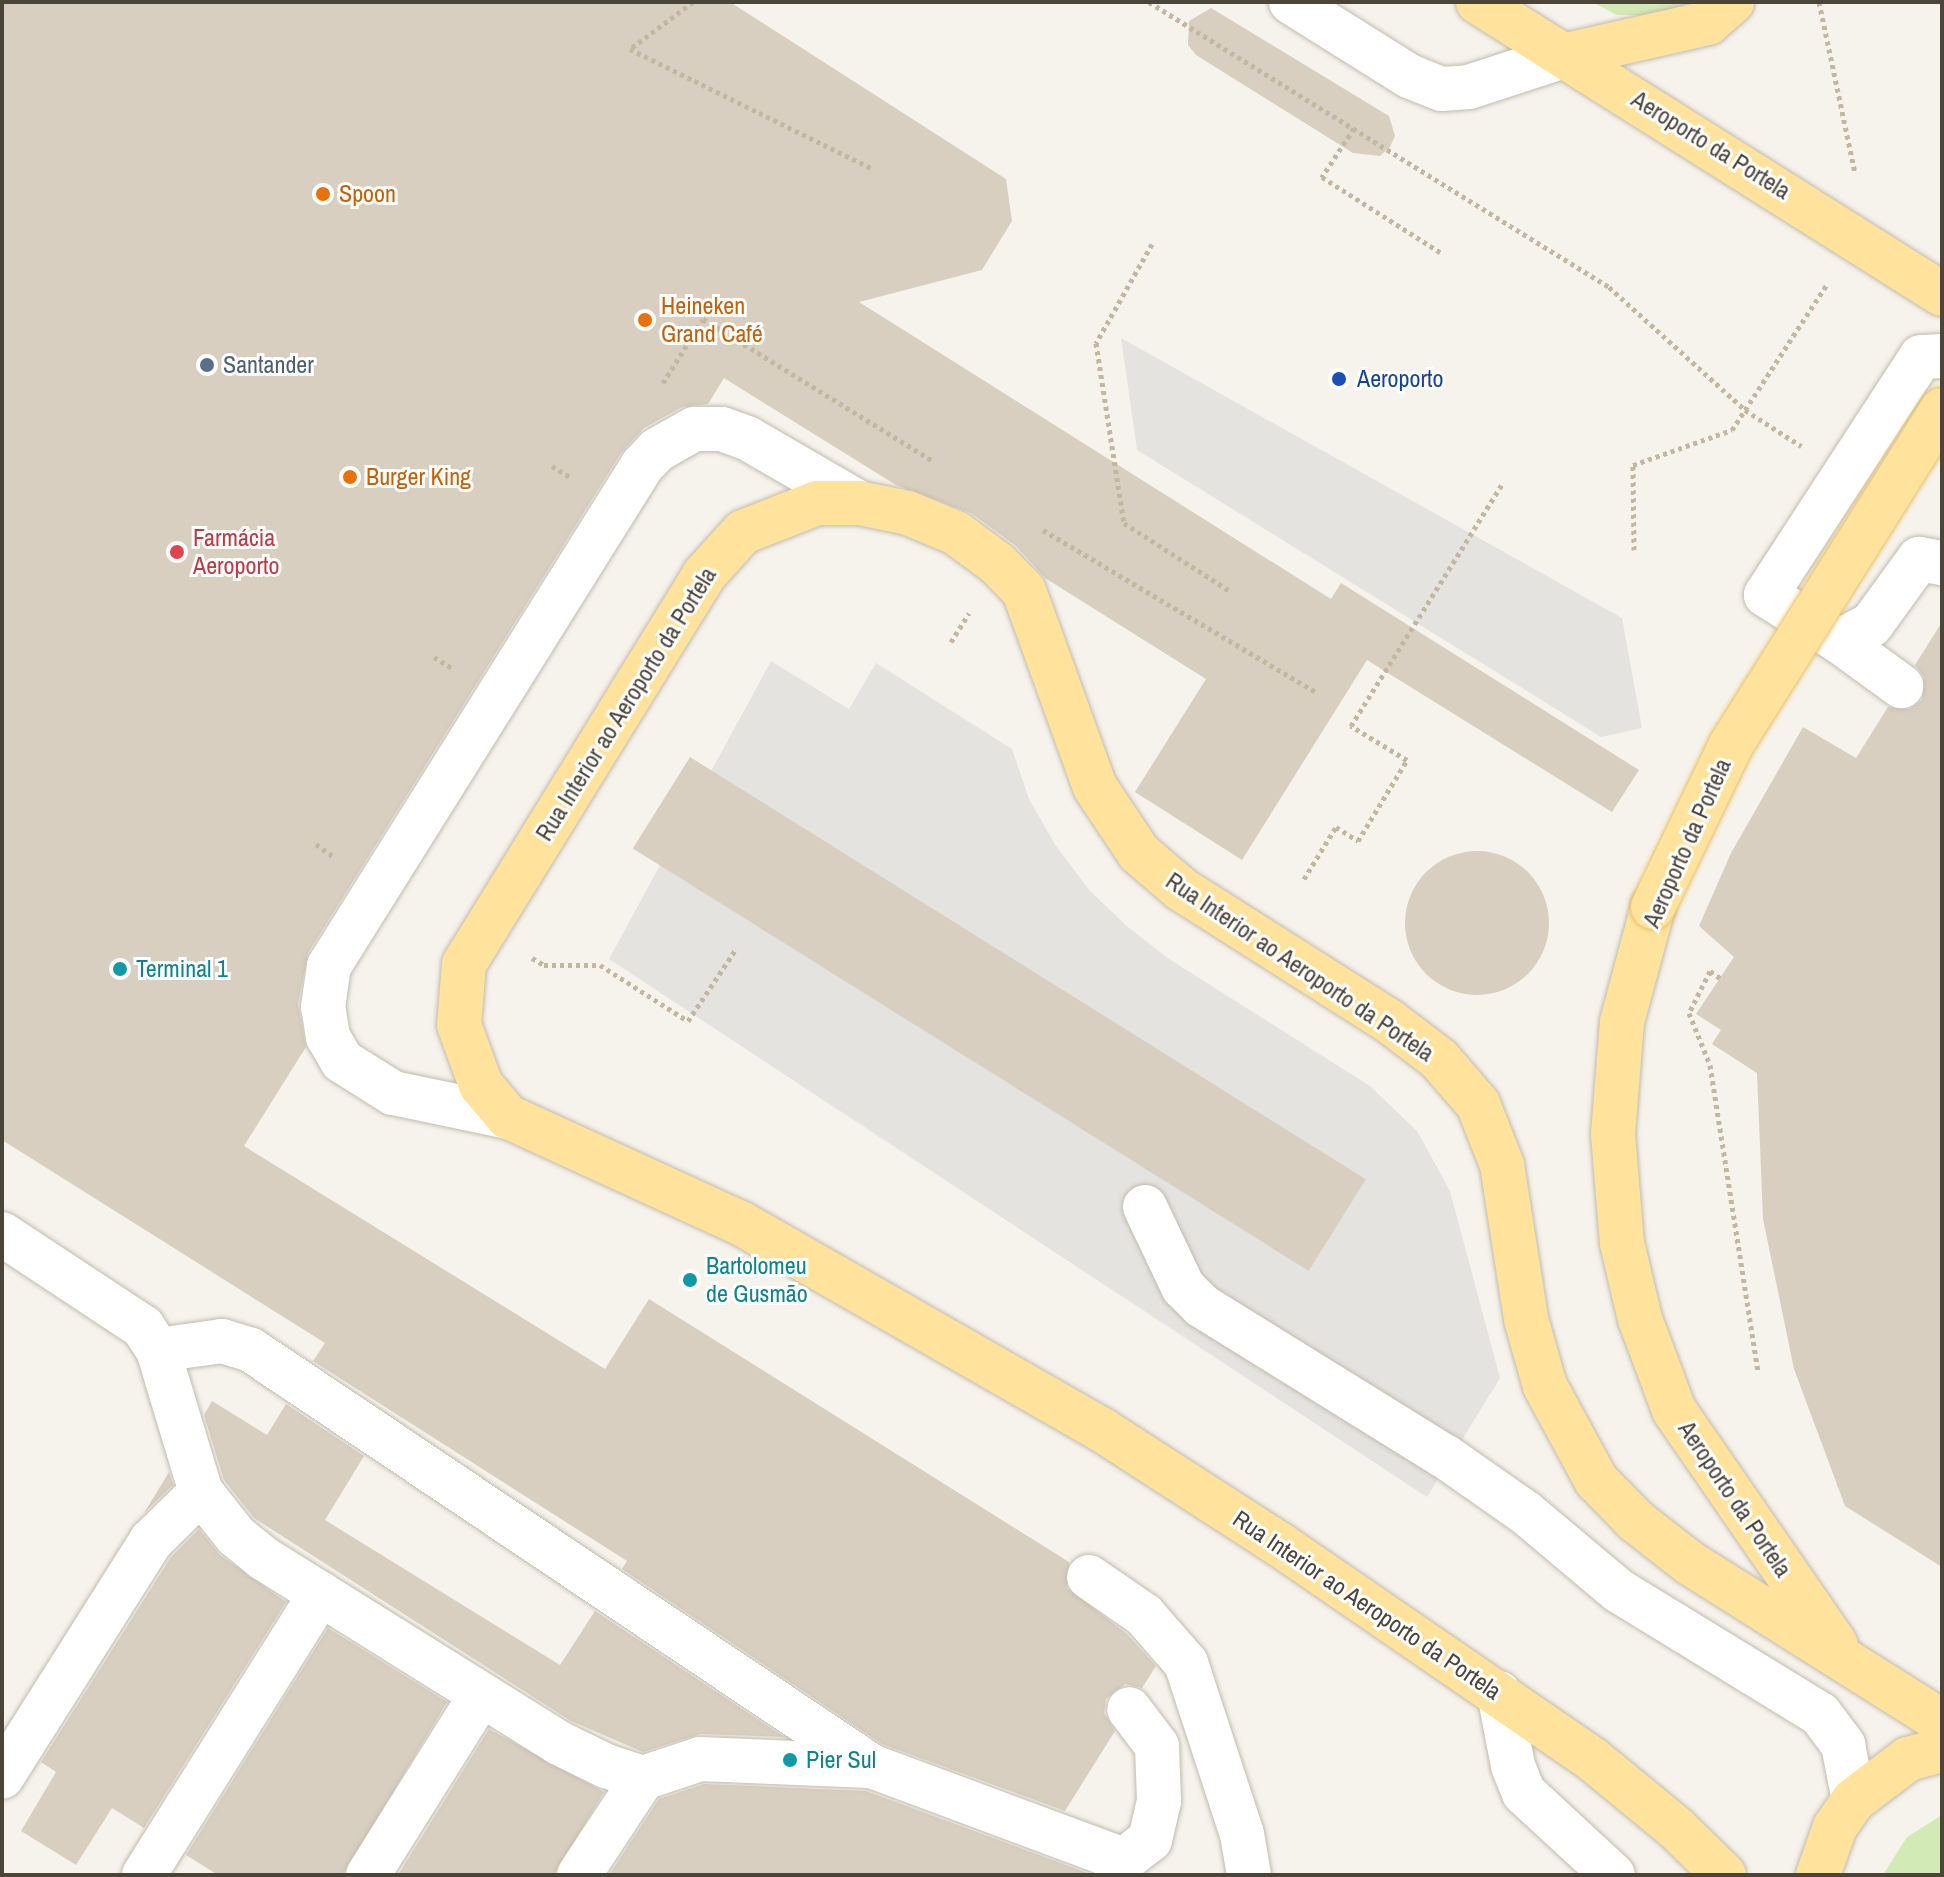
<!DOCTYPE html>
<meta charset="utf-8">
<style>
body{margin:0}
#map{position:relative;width:1944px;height:1877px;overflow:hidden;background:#f6f3ec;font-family:"Archivo Narrow",sans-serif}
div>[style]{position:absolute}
.green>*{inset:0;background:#d2eab5}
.parking>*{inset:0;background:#e5e3e0}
.building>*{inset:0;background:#d8cfc1;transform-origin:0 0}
.round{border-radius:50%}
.path>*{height:5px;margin-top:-2.5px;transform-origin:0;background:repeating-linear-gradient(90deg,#c4b79f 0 4px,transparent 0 8px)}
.roads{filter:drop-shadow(0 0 2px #c2bbae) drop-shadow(0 0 2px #c2bbae)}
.minor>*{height:44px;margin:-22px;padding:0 22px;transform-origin:22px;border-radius:22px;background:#fff}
.major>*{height:44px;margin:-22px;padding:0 22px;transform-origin:22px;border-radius:22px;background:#ffe39c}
.bridges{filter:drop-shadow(0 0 2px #e6c16a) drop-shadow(0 0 2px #e6c16a)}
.major-bridge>*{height:44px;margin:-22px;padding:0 22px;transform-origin:22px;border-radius:22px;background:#ffe39c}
.dots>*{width:22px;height:22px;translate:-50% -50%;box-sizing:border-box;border:4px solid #fff;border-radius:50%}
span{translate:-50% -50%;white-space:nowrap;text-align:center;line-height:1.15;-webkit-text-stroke:6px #fff;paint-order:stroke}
.street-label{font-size:24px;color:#4b4439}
.food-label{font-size:24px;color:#c56008}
.left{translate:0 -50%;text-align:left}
.service-label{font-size:24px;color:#4e5e75}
.transit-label{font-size:24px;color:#164399}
.health-label{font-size:24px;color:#be3a42}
.culture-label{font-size:24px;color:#0d838f}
.frame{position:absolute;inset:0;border:4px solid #4b4439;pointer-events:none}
</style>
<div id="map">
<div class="green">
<i style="clip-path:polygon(1592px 2px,1691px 2px,1662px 15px,1617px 15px)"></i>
<i style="clip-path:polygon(1942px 1815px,1942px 1875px,1883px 1875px,1907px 1837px)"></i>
</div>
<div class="parking">
<i style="clip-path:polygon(1121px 338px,1622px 618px,1642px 728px,1601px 737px,1137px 450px)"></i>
<i style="clip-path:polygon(771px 661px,849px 709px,876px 663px,1012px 749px,1029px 799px,1056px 846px,1090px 891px,1128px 927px,1169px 959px,1370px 1086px,1417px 1131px,1450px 1191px,1500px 1378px,1427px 1497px,609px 959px)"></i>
</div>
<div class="building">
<i style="clip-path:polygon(2px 2px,730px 2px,1006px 179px,1012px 221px,982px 270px,859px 302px,1331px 599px,1341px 583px,1639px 770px,1612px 812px,1367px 660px,1242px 860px,1135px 792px,1206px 679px,1045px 578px,1016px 546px,971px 513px,896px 485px,724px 378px,708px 404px,682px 407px,644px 428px,621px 453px,308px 953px,298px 1004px,306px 1047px,244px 1146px,605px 1369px,649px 1299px,1069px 1562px,1067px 1588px,1127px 1634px,1156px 1666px,1142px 1688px,1125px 1684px,1106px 1699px,1104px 1713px,1115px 1731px,1065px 1811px,882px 1744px,622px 1569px,627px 1561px,313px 1361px,325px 1343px,2px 1140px)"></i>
<i style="clip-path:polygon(1211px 8px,1389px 116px,1395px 136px,1390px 147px,1380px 156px,1353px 153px,1196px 55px,1188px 45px,1189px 21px)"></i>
<i style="clip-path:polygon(1942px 622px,1942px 1567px,1845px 1506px,1794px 1369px,1763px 1219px,1757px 1073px,1712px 1044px,1721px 1030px,1696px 1014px,1734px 957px,1699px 926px,1731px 853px,1803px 727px,1856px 758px,1888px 707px,1910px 709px,1922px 700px,1924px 677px,1915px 665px)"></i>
<i style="left:690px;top:757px;width:797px;height:108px;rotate:32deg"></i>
<i class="round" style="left:1405px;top:851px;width:144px;height:144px"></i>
<i style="clip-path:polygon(212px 1401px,267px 1435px,286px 1404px,364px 1456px,325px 1520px,560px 1665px,595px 1611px,784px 1737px,700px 1734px,643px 1752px,571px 1721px,254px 1518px,224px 1480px,204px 1415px)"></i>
<i style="clip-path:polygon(169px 1472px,173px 1485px,144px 1513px)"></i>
<i style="clip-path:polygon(199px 1529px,220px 1555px,286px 1602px,144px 1828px,112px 1808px,76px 1865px,21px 1831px,56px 1772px,41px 1762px,171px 1557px)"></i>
<i style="clip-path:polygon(328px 1628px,447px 1702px,343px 1875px,218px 1875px,186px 1855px)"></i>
<i style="clip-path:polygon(489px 1729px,604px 1792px,554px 1875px,398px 1875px)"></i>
<i style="clip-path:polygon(704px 1784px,866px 1791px,1093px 1875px,609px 1875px,659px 1799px)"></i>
</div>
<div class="path">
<i style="left:693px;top:2px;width:79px;rotate:143.3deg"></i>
<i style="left:630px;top:49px;width:271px;rotate:26.3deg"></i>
<i style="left:1149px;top:2px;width:541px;rotate:31.78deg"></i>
<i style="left:1609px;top:287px;width:183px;rotate:42.1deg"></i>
<i style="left:1745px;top:410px;width:67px;rotate:32.7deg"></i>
<i style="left:1819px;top:2px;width:175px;rotate:78.1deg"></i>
<i style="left:1354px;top:128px;width:59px;rotate:123.1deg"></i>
<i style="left:1322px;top:177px;width:143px;rotate:32.5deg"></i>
<i style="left:1152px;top:244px;width:114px;rotate:119.5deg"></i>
<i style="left:1096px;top:343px;width:182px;rotate:81.2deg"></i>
<i style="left:1124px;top:523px;width:126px;rotate:32.7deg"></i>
<i style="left:663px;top:383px;width:75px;rotate:-58deg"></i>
<i style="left:703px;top:319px;width:270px;rotate:31.7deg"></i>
<i style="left:552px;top:466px;width:22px;rotate:32deg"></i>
<i style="left:1043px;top:530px;width:319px;rotate:30.7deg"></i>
<i style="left:1634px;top:550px;width:85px;rotate:-90.7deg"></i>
<i style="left:1633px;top:465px;width:105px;rotate:-19.5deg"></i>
<i style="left:1732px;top:430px;width:174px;rotate:-56.9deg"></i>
<i style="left:951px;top:642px;width:34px;rotate:-58deg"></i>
<i style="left:434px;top:657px;width:22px;rotate:32deg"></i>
<i style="left:316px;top:844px;width:22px;rotate:36deg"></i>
<i style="left:1304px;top:879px;width:61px;rotate:-58.4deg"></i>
<i style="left:1336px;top:827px;width:26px;rotate:32deg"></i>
<i style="left:1358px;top:841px;width:95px;rotate:-58.8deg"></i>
<i style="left:1407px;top:760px;width:66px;rotate:-148.7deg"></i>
<i style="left:1351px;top:726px;width:287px;rotate:-58deg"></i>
<i style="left:532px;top:958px;width:14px;rotate:30deg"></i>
<i style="left:544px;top:965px;width:56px"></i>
<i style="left:600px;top:965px;width:104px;rotate:32.5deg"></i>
<i style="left:688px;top:1021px;width:87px;rotate:-56.3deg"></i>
<i style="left:1720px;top:978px;width:12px;rotate:-145deg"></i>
<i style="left:1710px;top:971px;width:47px;rotate:116.6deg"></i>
<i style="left:1689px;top:1013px;width:56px;rotate:68deg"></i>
<i style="left:1710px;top:1065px;width:310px;rotate:81.1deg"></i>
</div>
<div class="roads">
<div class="minor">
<i style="left:1291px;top:2px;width:139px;rotate:32.1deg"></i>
<i style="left:1409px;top:76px;width:35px;rotate:22deg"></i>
<i style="left:1442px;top:89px;width:27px;rotate:-4deg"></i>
<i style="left:1469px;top:87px;width:103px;rotate:-18.1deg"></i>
<i style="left:1942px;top:356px;width:21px;rotate:177deg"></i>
<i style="left:1921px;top:357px;width:284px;rotate:123.1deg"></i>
<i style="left:1766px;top:595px;width:86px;rotate:32.2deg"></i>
<i style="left:1839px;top:641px;width:36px;rotate:-27deg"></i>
<i style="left:1871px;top:625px;width:82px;rotate:-54deg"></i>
<i style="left:1919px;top:559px;width:23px;rotate:10deg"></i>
<i style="left:1839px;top:641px;width:77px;rotate:36deg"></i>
<i style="left:508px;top:1117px;width:117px;rotate:-168.2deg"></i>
<i style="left:393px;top:1093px;width:60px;rotate:-147.9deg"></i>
<i style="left:342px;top:1061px;width:28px;rotate:-120deg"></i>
<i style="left:328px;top:1037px;width:30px;rotate:-99deg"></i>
<i style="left:323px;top:1007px;width:41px;rotate:-81.7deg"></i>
<i style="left:329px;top:966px;width:590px;rotate:-57.95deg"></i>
<i style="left:642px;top:466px;width:22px;rotate:-47deg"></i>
<i style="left:657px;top:450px;width:43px;rotate:-29.6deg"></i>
<i style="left:694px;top:429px;width:28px"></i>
<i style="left:722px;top:429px;width:27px;rotate:20deg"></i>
<i style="left:747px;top:438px;width:129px;rotate:30.1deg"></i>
<i style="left:1145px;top:1207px;width:89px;rotate:64.6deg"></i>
<i style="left:1183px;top:1287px;width:27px;rotate:45deg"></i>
<i style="left:1202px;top:1306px;width:287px;rotate:31.8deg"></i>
<i style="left:1446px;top:1457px;width:98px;rotate:35deg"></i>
<i style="left:1526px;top:1513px;width:121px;rotate:40deg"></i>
<i style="left:1619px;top:1591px;width:236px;rotate:31.5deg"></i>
<i style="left:1820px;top:1714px;width:39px;rotate:53deg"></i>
<i style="left:1843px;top:1745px;width:56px;rotate:78.7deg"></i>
<i style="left:2px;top:1234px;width:169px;rotate:33.4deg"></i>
<i style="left:143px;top:1327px;width:27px;rotate:57deg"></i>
<i style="left:158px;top:1350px;width:148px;rotate:73.2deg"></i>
<i style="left:201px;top:1492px;width:70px;rotate:135.6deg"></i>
<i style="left:151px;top:1541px;width:279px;rotate:122.3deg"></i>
<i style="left:158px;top:1350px;width:65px;rotate:-8deg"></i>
<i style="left:222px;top:1341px;width:30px;rotate:17deg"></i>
<i style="left:251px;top:1350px;width:747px;rotate:33.86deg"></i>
<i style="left:871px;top:1766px;width:270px;rotate:20.4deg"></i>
<i style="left:1124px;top:1860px;width:33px;rotate:-38deg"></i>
<i style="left:1150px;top:1840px;width:40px;rotate:-77deg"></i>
<i style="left:1159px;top:1801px;width:55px;rotate:-92.1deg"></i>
<i style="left:1157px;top:1746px;width:46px;rotate:-127.1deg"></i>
<i style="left:201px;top:1492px;width:56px;rotate:51.5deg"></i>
<i style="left:236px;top:1536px;width:35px;rotate:39deg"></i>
<i style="left:263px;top:1558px;width:349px;rotate:32deg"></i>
<i style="left:559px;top:1743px;width:52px;rotate:26.1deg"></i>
<i style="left:606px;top:1766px;width:39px;rotate:18deg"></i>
<i style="left:643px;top:1778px;width:60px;rotate:-18.4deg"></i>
<i style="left:700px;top:1759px;width:169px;rotate:2.4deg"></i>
<i style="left:1089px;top:1577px;width:67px;rotate:34.6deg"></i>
<i style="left:1144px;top:1615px;width:64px;rotate:48.8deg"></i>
<i style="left:1186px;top:1663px;width:180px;rotate:71.9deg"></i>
<i style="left:1242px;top:1834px;width:42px;rotate:80.3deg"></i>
<i style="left:1499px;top:1693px;width:74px;rotate:79.1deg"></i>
<i style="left:1513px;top:1766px;width:29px;rotate:68deg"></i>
<i style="left:1524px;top:1793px;width:121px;rotate:42.7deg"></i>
<i style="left:144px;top:1875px;width:332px;rotate:-57.9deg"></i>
<i style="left:368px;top:1875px;width:213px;rotate:-57.9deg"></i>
<i style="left:579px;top:1875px;width:116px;rotate:-56.6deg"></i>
</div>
<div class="major">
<i style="left:1478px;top:2px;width:548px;rotate:32.18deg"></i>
<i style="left:1567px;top:55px;width:145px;rotate:-12.8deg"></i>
<i style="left:1708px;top:23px;width:32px;rotate:-41deg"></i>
<i style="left:1653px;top:907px;width:119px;rotate:105.1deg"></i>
<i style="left:1622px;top:1022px;width:112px;rotate:94.6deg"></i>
<i style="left:1613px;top:1134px;width:109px;rotate:85.3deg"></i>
<i style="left:1622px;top:1243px;width:78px;rotate:76.7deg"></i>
<i style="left:1640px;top:1319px;width:97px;rotate:69.5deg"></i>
<i style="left:1674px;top:1410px;width:285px;rotate:55.4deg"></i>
<i style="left:1724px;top:1875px;width:67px;rotate:-135.6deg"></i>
<i style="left:1676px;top:1828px;width:109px;rotate:-140.6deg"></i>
<i style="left:1592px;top:1759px;width:380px;rotate:-145.5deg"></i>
<i style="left:1279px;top:1544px;width:211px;rotate:-147.2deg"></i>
<i style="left:1102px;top:1430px;width:417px;rotate:-150.2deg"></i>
<i style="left:740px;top:1223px;width:255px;rotate:-155.4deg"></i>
<i style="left:508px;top:1117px;width:42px;rotate:-130.2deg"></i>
<i style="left:481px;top:1085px;width:64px;rotate:-110.1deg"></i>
<i style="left:459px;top:1025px;width:61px;rotate:-85.3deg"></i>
<i style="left:464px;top:964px;width:457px;rotate:-58.3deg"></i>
<i style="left:704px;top:575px;width:58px;rotate:-47.8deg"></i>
<i style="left:743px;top:532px;width:79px;rotate:-21.4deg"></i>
<i style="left:817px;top:503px;width:42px"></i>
<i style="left:859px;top:503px;width:50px;rotate:11.5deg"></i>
<i style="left:908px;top:513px;width:52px;rotate:22.6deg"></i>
<i style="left:956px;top:533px;width:52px;rotate:36.4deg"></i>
<i style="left:998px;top:564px;width:37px;rotate:46deg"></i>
<i style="left:1024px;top:591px;width:208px;rotate:70.1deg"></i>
<i style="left:1095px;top:787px;width:79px;rotate:56.3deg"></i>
<i style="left:1139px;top:853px;width:55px;rotate:40.6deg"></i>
<i style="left:1181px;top:889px;width:246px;rotate:32.4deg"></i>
<i style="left:1389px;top:1021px;width:63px;rotate:37.2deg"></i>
<i style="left:1439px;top:1059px;width:60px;rotate:49.1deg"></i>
<i style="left:1478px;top:1104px;width:66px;rotate:68.5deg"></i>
<i style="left:1502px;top:1165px;width:156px;rotate:81.1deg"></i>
<i style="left:1526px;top:1319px;width:70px;rotate:74.2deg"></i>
<i style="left:1545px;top:1386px;width:107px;rotate:61.5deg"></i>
<i style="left:1596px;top:1480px;width:57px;rotate:45.7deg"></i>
<i style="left:1636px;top:1521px;width:68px;rotate:37.9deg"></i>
<i style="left:1690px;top:1563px;width:298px;rotate:32.2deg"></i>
<i style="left:1818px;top:1875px;width:51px;rotate:-70.5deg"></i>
<i style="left:1835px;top:1827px;width:33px;rotate:-55deg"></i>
<i style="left:1854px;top:1800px;width:68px;rotate:-37.2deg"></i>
<i style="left:1908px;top:1759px;width:35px;rotate:-15deg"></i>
</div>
</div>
<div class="bridges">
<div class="major-bridge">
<i style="left:1653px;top:907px;width:180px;rotate:-64.3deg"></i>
<i style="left:1731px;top:745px;width:396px;rotate:-57.8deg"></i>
</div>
</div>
<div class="dots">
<i style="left:323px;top:194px;background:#e8710a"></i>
<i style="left:645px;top:320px;background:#e8710a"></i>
<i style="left:207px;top:365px;background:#5c6f8a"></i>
<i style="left:1339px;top:379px;background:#1a4fb4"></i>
<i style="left:350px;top:477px;background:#e8710a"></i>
<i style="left:177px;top:552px;background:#e0444e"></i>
<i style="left:120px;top:969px;background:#0f9aa8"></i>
<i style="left:690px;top:1280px;background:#0f9aa8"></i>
<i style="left:790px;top:1760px;background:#0f9aa8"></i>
</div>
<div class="street-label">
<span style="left:1711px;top:145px;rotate:32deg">Aeroporto da Portela</span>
<span style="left:626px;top:704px;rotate:-58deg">Rua Interior ao Aeroporto da Portela</span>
<span style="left:1687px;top:843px;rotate:-66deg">Aeroporto da Portela</span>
<span style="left:1300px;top:967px;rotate:34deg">Rua Interior ao Aeroporto da Portela</span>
<span style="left:1735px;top:1499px;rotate:56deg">Aeroporto da Portela</span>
<span style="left:1367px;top:1605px;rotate:34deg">Rua Interior ao Aeroporto da Portela</span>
</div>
<div class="food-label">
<span class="left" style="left:339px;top:194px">Spoon</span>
<span class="left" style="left:661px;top:320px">Heineken<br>Grand Café</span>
<span class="left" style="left:366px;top:477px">Burger King</span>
</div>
<div class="service-label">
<span class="left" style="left:223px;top:365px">Santander</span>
</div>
<div class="transit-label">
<span class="left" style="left:1357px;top:379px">Aeroporto</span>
</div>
<div class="health-label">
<span class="left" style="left:193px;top:552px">Farmácia<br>Aeroporto</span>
</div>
<div class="culture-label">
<span class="left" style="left:136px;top:969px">Terminal 1</span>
<span class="left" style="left:706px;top:1280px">Bartolomeu<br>de Gusmão</span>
<span class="left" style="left:806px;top:1760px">Pier Sul</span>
</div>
<div class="frame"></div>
</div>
